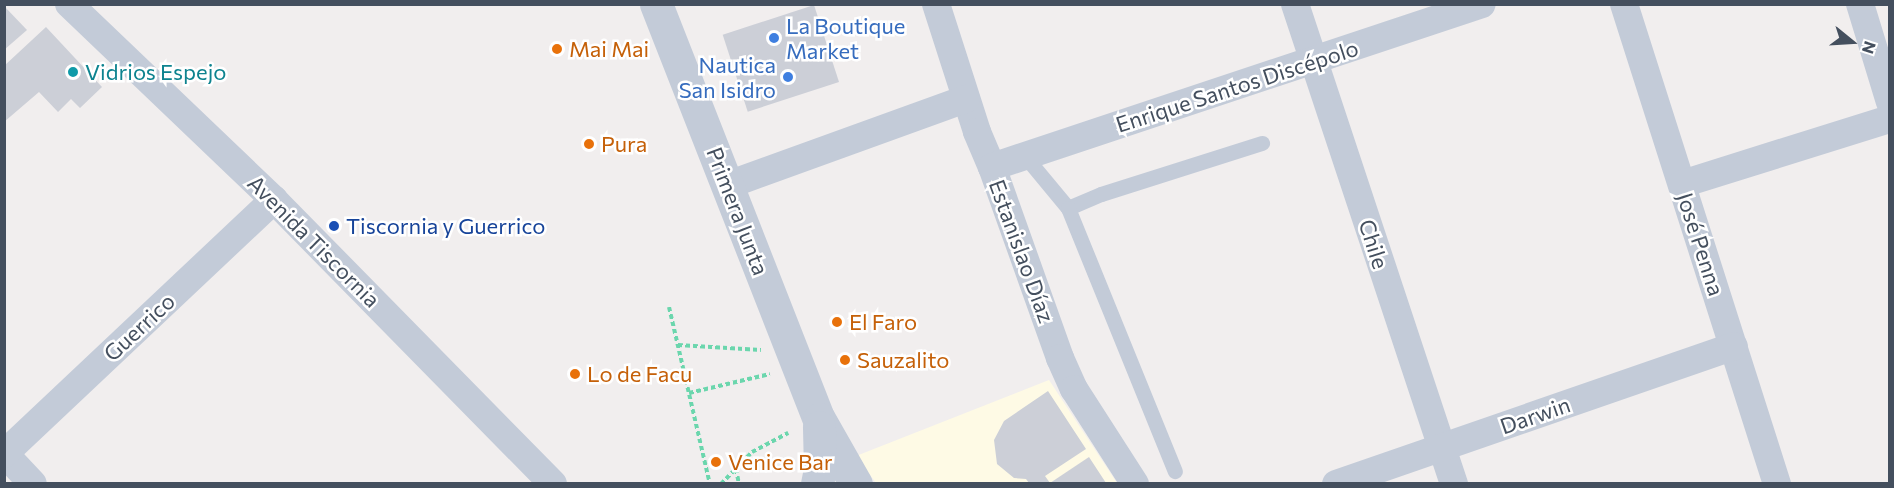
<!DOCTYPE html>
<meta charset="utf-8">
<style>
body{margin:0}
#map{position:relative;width:1894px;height:488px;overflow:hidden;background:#f1eeee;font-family:Commissioner,sans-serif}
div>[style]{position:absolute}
.commercial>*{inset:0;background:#fefae5}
.building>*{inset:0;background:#cccfd7;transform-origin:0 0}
.path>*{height:4px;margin-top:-2px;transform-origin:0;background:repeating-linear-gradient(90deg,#6bd6ad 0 4.5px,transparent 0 7.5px)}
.service>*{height:15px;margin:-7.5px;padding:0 7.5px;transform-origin:7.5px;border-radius:7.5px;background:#c3cbd8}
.minor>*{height:28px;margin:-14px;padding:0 14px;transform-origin:14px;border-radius:14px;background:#c3cbd8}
.tertiary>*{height:33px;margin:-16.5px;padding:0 16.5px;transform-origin:16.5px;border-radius:16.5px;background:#c3cbd8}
.dots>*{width:16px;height:16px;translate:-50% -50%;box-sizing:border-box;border:3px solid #fff;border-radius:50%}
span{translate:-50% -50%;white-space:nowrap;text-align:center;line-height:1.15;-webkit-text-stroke:5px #fff;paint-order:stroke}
.shop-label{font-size:22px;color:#366cbe}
.left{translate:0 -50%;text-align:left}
.right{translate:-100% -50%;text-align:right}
.food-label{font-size:22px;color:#c56008}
.culture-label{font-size:22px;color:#0d838f}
.street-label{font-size:22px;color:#444f5e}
.transit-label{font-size:22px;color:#164399}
.frame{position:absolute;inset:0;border:6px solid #444f5e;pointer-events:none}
.north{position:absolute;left:1822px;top:12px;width:60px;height:60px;-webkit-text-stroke:4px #fff;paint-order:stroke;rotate:108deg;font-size:16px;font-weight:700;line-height:24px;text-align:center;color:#444f5e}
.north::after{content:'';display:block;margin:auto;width:21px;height:27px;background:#444f5e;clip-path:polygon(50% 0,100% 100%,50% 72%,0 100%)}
</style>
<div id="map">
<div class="commercial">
<i style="clip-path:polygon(1049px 380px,1117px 483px,876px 483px,856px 456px)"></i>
</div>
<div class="building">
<i style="left:814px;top:5px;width:81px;height:96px;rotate:72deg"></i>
<i style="clip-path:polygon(4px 6px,27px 30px,4px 50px)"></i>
<i style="clip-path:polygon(46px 27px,102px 87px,80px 108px,71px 99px,58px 112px,39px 92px,4px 122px,4px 66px)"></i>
<i style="clip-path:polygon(1048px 391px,1086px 449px,1045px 476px,1050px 483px,1089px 457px,1106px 483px,1029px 483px,1026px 479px,1014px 478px,997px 464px,994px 440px,1004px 421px)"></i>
</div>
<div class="path">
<i style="left:669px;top:307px;width:182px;rotate:77deg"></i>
<i style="left:678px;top:345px;width:83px;rotate:3.4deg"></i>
<i style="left:689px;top:393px;width:83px;rotate:-13.2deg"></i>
<i style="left:736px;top:469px;width:15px;rotate:79deg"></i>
<i style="left:721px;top:484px;width:45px;rotate:-45.9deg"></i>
<i style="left:752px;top:452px;width:41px;rotate:-27.8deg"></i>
</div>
<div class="service">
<i style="left:1024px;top:155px;width:69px;rotate:50.3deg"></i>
<i style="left:1068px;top:208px;width:36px;rotate:-23deg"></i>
<i style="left:1101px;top:194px;width:169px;rotate:-17.6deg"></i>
<i style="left:1068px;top:208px;width:284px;rotate:67.9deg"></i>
</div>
<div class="minor">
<i style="left:69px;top:4px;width:284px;rotate:43.7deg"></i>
<i style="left:274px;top:200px;width:398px;rotate:45.5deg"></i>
<i style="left:936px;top:4px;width:134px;rotate:72.2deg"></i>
<i style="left:977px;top:132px;width:38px;rotate:67deg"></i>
<i style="left:992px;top:167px;width:203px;rotate:70.4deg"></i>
<i style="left:1060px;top:358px;width:34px;rotate:66deg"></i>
<i style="left:1074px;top:389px;width:113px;rotate:57.3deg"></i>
<i style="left:1295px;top:4px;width:506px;rotate:71.67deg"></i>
<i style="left:1624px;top:4px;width:504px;rotate:72.32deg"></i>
<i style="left:1860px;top:4px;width:102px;rotate:73deg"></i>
<i style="left:992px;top:167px;width:516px;rotate:-18.4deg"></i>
<i style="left:1682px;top:184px;width:218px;rotate:-17.4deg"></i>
<i style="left:728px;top:185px;width:253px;rotate:-19.9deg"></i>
<i style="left:4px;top:453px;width:42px;rotate:46.9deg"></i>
<i style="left:4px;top:454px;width:371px;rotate:-43.3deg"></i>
<i style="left:1336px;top:484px;width:421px;rotate:-19.1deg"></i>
</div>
<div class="tertiary">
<i style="left:656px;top:4px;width:446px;rotate:68.6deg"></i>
<i style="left:819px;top:419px;width:75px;rotate:60.4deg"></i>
<i style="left:817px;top:484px;width:15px;rotate:-79deg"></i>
<i style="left:820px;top:469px;width:42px;rotate:-91.4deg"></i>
</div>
<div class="dots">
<i style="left:774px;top:38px;background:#3f7fe0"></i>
<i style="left:557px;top:49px;background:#e8710a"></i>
<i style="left:73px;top:72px;background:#0f9aa8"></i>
<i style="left:788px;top:77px;background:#3f7fe0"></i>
<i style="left:589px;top:144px;background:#e8710a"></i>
<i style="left:334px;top:226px;background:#1a4fb4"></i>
<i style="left:837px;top:322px;background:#e8710a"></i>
<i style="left:845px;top:360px;background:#e8710a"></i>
<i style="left:575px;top:374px;background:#e8710a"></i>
<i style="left:716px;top:462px;background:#e8710a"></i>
</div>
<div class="shop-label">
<span class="left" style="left:786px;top:38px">La Boutique<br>Market</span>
<span class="right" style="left:776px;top:77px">Nautica<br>San Isidro</span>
</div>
<div class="food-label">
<span class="left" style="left:569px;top:49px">Mai Mai</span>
<span class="left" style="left:601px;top:144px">Pura</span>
<span class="left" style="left:849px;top:322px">El Faro</span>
<span class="left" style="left:857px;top:360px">Sauzalito</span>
<span class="left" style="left:587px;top:374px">Lo de Facu</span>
<span class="left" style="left:728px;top:462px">Venice Bar</span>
</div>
<div class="culture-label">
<span class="left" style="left:85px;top:72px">Vidrios Espejo</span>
</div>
<div class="street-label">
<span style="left:1237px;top:86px;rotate:-18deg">Enrique Santos Discépolo</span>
<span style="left:738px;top:211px;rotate:69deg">Primera Junta</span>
<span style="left:314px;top:241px;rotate:45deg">Avenida Tiscornia</span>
<span style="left:1374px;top:244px;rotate:72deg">Chile</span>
<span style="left:1701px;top:244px;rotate:72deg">José Penna</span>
<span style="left:1022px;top:251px;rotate:70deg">Estanislao Díaz</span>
<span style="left:139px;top:327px;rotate:-43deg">Guerrico</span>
<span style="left:1535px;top:415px;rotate:-19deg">Darwin</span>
</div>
<div class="transit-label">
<span class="left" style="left:346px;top:226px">Tiscornia y Guerrico</span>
</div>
<div class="frame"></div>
<div class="north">N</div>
</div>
